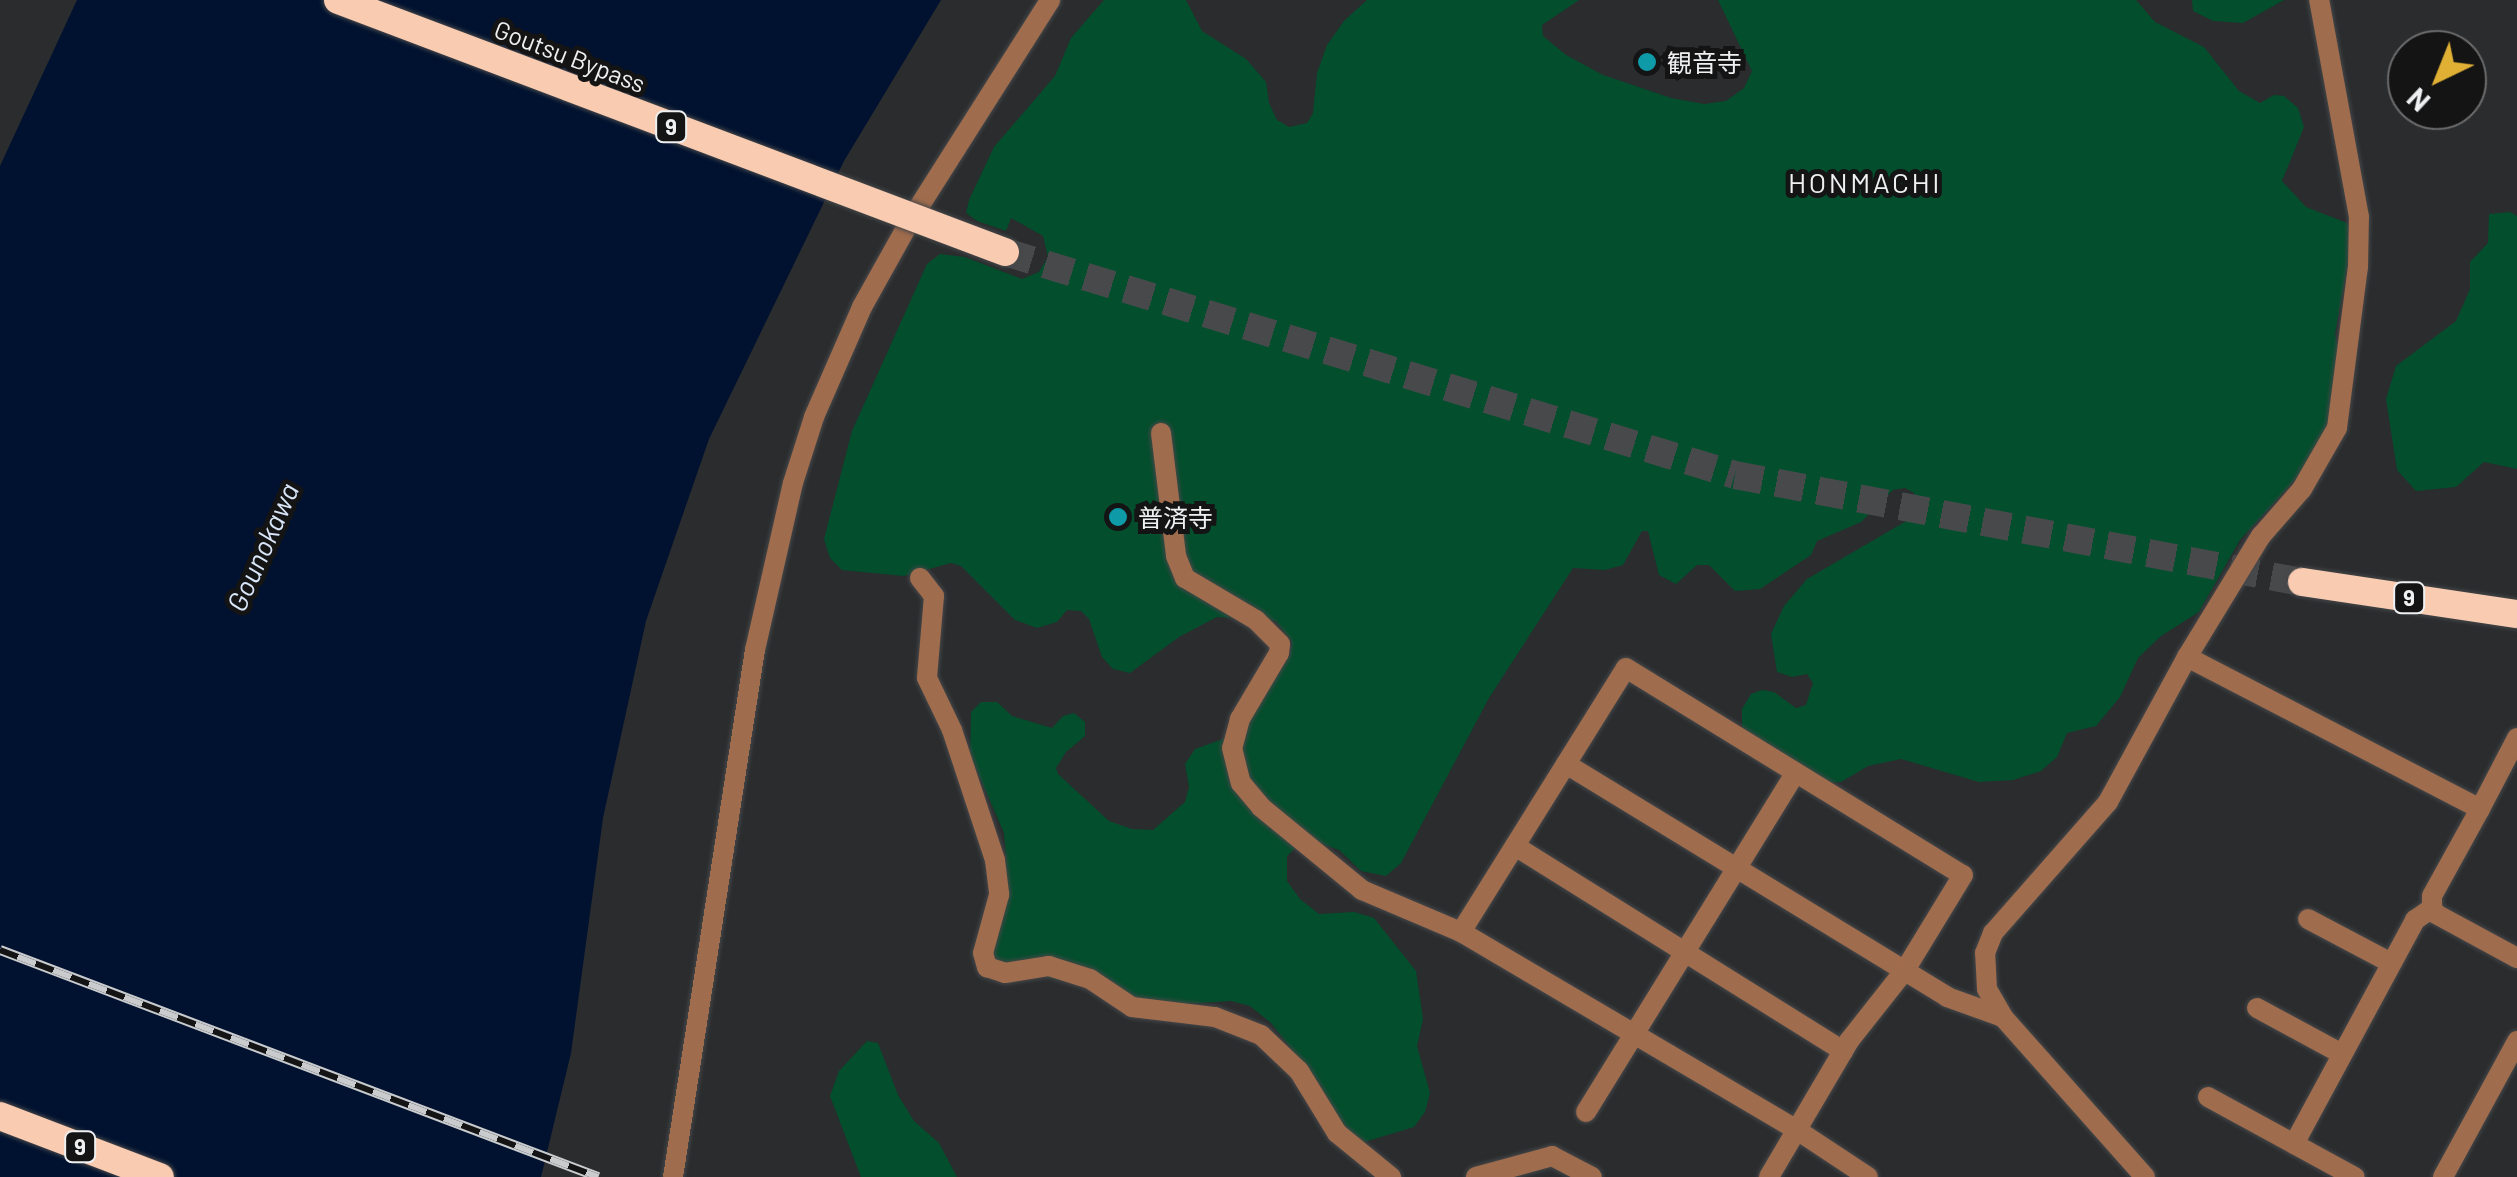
<!DOCTYPE html>
<meta charset="utf-8">
<style>
body{margin:0}
#map{position:relative;width:2517px;height:1177px;overflow:hidden;background:#2a2c2e;font-family:Barlow,"Noto Sans JP",sans-serif}
div>[style]{position:absolute}
.green>*{inset:0;background:#034e2d}
.water>*{inset:0;background:#001230}
.trunk-tunnel>*{height:28px;margin-top:-14px;transform-origin:0;background:repeating-linear-gradient(90deg,#48494b 0 28px,transparent 0 42px)}
.roads{filter:drop-shadow(0 0 2px #464749) drop-shadow(0 0 2px #464749)}
.minor>*{height:20px;margin:-10px;padding:0 10px;transform-origin:10px;border-radius:10px;background:#9f6c4d}
.tertiary>*{height:20px;margin:-10px;padding:0 10px;transform-origin:10px;border-radius:10px;background:#9f6c4d}
.trunk>*{height:28px;margin:-14px;padding:0 14px;transform-origin:14px;border-radius:14px;background:#f9ccb2}
.rail>*{height:10px;margin-top:-5px;transform-origin:0;background:repeating-linear-gradient(90deg,#141415 0 19px,#cacbcc 0 38px);box-sizing:border-box;border-block:2px solid #cacbcc}
.bridges{filter:drop-shadow(0 0 2px #464749) drop-shadow(0 0 2px #464749)}
.trunk-bridge>*{height:28px;margin:-14px;padding:0 14px;transform-origin:14px;border-radius:14px;background:#f9ccb2}
.dots>*{width:28px;height:28px;translate:-50% -50%;box-sizing:border-box;border:5px solid #141415;border-radius:50%}
span{translate:-50% -50%;white-space:nowrap;text-align:center;line-height:1.15;-webkit-text-stroke:10px #141415;paint-order:stroke}
.shield-label span{padding:2px 8px;background:#141415;border:2px solid;border-radius:8px;-webkit-text-stroke-width:0}
.shield-label{font-size:22px;color:#eff0f1;font-weight:700}
.street-label{font-size:25px;color:#eff0f1}
.poi-label{font-size:25px;color:#eff0f1}
.left{translate:0 -50%;text-align:left}
.neighbourhood-label{font-size:28px;color:#eff0f1;letter-spacing:2.5px}
.water-label{font-size:28px;color:#d8e6f8;font-style:italic}
.north{position:absolute;left:2387px;top:30px;width:100px;height:100px;box-sizing:border-box;background:#141415;border:2px solid #6c6c6d;border-radius:50%;rotate:223deg;font-size:28px;font-weight:700;line-height:40px;text-align:center;color:#eff0f1}
.north::after{content:'';display:block;margin:auto;width:35px;height:45px;background:#dfb034;clip-path:polygon(50% 0,100% 100%,50% 72%,0 100%)}
</style>
<div id="map">
<div class="green">
<i style="clip-path:polygon(1104px 0,1186px 0,1202px 31px,1246px 59px,1266px 82px,1269px 103px,1277px 120px,1289px 127px,1307px 123px,1313px 113px,1317px 73px,1327px 45px,1344px 21px,1367px 0,1579px 0,1542px 25px,1543px 36px,1566px 55px,1603px 75px,1671px 98px,1704px 104px,1726px 101px,1744px 88px,1752px 71px,1718px 0,2136px 0,2155px 22px,2204px 47px,2239px 91px,2260px 103px,2274px 95px,2284px 96px,2298px 108px,2304px 127px,2282px 181px,2306px 207px,2347px 223px,2352px 240px,2335px 334px,2339px 350px,2331px 424px,2302px 472px,2240px 540px,2199px 612px,2161px 636px,2138px 658px,2120px 697px,2096px 726px,2067px 733px,2057px 757px,2041px 771px,2013px 780px,1979px 782px,1901px 759px,1868px 766px,1841px 782px,1821px 783px,1742px 728px,1742px 709px,1751px 694px,1762px 690px,1774px 692px,1796px 708px,1806px 705px,1813px 683px,1807px 674px,1792px 677px,1777px 672px,1771px 634px,1784px 606px,1807px 579px,1908px 520px,1916px 506px,1914px 493px,1905px 488px,1893px 490px,1861px 522px,1817px 541px,1811px 555px,1760px 589px,1735px 591px,1709px 565px,1697px 565px,1676px 584px,1659px 575px,1648px 531px,1642px 531px,1623px 565px,1605px 570px,1573px 568px,1489px 698px,1401px 863px,1386px 876px,1361px 871px,1339px 850px,1306px 838px,1287px 856px,1287px 881px,1300px 899px,1319px 914px,1354px 912px,1374px 918px,1416px 971px,1423px 1019px,1417px 1046px,1430px 1093px,1425px 1112px,1414px 1127px,1361px 1143px,1341px 1122px,1320px 1085px,1271px 1023px,1250px 1006px,1231px 1001px,1169px 1005px,988px 964px,1006px 858px,1004px 833px,970px 755px,971px 712px,981px 702px,997px 702px,1012px 716px,1052px 728px,1063px 716px,1074px 713px,1085px 722px,1085px 736px,1066px 752px,1056px 768px,1058px 774px,1109px 821px,1132px 829px,1153px 830px,1185px 802px,1189px 787px,1185px 764px,1195px 749px,1240px 733px,1290px 655px,1292px 642px,1276px 621px,1217px 617px,1179px 637px,1130px 673px,1113px 669px,1102px 657px,1089px 619px,1081px 611px,1067px 610px,1057px 622px,1037px 628px,1015px 620px,961px 566px,951px 563px,904px 576px,842px 570px,830px 558px,824px 539px,852px 431px,927px 264px,940px 254px,965px 257px,1022px 279px,1039px 272px,1048px 257px,1043px 236px,1011px 218px,1006px 231px,977px 221px,966px 213px,969px 200px,994px 147px,1055px 76px,1071px 38px)"></i>
<i style="clip-path:polygon(2192px 0,2284px 0,2243px 23px,2213px 21px,2193px 11px)"></i>
<i style="clip-path:polygon(2510px 212px,2517px 216px,2517px 469px,2484px 462px,2456px 487px,2416px 491px,2397px 470px,2386px 399px,2396px 366px,2456px 321px,2470px 289px,2470px 262px,2488px 243px,2489px 214px)"></i>
<i style="clip-path:polygon(867px 1041px,878px 1043px,898px 1095px,914px 1121px,939px 1143px,957px 1177px,861px 1177px,830px 1096px,839px 1071px)"></i>
</div>
<div class="water">
<i style="clip-path:polygon(77px 0,941px 0,844px 161px,709px 439px,646px 621px,603px 818px,571px 1053px,541px 1177px,0 1177px,0 166px)"></i>
</div>
<div class="trunk-tunnel">
<i style="left:1005px;top:252px;width:763px;rotate:16.99deg"></i>
<i style="left:1735px;top:475px;width:577px;rotate:10.69deg"></i>
</div>
<div class="roads">
<div class="minor">
<i style="left:1161px;top:433px;width:124px;rotate:83deg"></i>
<i style="left:1176px;top:556px;width:24px;rotate:68deg"></i>
<i style="left:1185px;top:578px;width:82px;rotate:30.6deg"></i>
<i style="left:1256px;top:620px;width:34px;rotate:45deg"></i>
<i style="left:1280px;top:644px;width:9px;rotate:96deg"></i>
<i style="left:1279px;top:653px;width:77px;rotate:120.6deg"></i>
<i style="left:1240px;top:719px;width:30px;rotate:105deg"></i>
<i style="left:1232px;top:748px;width:36px;rotate:76deg"></i>
<i style="left:1241px;top:783px;width:31px;rotate:50deg"></i>
<i style="left:1261px;top:807px;width:131px;rotate:39.4deg"></i>
<i style="left:1362px;top:890px;width:108px;rotate:23deg"></i>
<i style="left:1461px;top:932px;width:390px;rotate:30.5deg"></i>
<i style="left:1797px;top:1130px;width:85px;rotate:33.5deg"></i>
<i style="left:920px;top:578px;width:23px;rotate:52deg"></i>
<i style="left:934px;top:596px;width:82px;rotate:94.9deg"></i>
<i style="left:927px;top:678px;width:58px;rotate:64.3deg"></i>
<i style="left:952px;top:730px;width:137px;rotate:71.7deg"></i>
<i style="left:995px;top:860px;width:35px;rotate:83deg"></i>
<i style="left:999px;top:895px;width:60px;rotate:105.4deg"></i>
<i style="left:983px;top:953px;width:15px;rotate:74deg"></i>
<i style="left:987px;top:967px;width:19px;rotate:18deg"></i>
<i style="left:1005px;top:973px;width:45px;rotate:-9deg"></i>
<i style="left:1049px;top:966px;width:43px;rotate:17.6deg"></i>
<i style="left:1090px;top:979px;width:50px;rotate:33.7deg"></i>
<i style="left:1132px;top:1007px;width:84px;rotate:6.9deg"></i>
<i style="left:1215px;top:1017px;width:49px;rotate:21.4deg"></i>
<i style="left:1261px;top:1035px;width:52px;rotate:43.5deg"></i>
<i style="left:1299px;top:1071px;width:73px;rotate:58.5deg"></i>
<i style="left:1337px;top:1133px;width:70px;rotate:39.2deg"></i>
<i style="left:2187px;top:657px;width:330px;rotate:27.4deg"></i>
<i style="left:2480px;top:809px;width:99px;rotate:118.9deg"></i>
<i style="left:2432px;top:896px;width:12px;rotate:90deg"></i>
<i style="left:2432px;top:908px;width:7px;rotate:56deg"></i>
<i style="left:2436px;top:914px;width:92px;rotate:28.5deg"></i>
<i style="left:1566px;top:764px;width:447px;rotate:31.4deg"></i>
<i style="left:1947px;top:997px;width:59px;rotate:19.7deg"></i>
<i style="left:2480px;top:809px;width:80px;rotate:-62.5deg"></i>
<i style="left:1515px;top:846px;width:387px;rotate:32deg"></i>
<i style="left:2308px;top:919px;width:94px;rotate:27.9deg"></i>
<i style="left:1461px;top:932px;width:311px;rotate:-58deg"></i>
<i style="left:1626px;top:668px;width:395px;rotate:31.6deg"></i>
<i style="left:1963px;top:875px;width:111px;rotate:121.4deg"></i>
<i style="left:1905px;top:970px;width:90px;rotate:128.3deg"></i>
<i style="left:1849px;top:1041px;width:158px;rotate:120.5deg"></i>
<i style="left:1987px;top:989px;width:36px;rotate:-93deg"></i>
<i style="left:1985px;top:953px;width:22px;rotate:-68deg"></i>
<i style="left:1993px;top:933px;width:174px;rotate:-48.7deg"></i>
<i style="left:2108px;top:802px;width:165px;rotate:-61.4deg"></i>
<i style="left:2187px;top:657px;width:142px;rotate:-58.6deg"></i>
<i style="left:2261px;top:536px;width:62px;rotate:-48.9deg"></i>
<i style="left:2302px;top:489px;width:70px;rotate:-60.2deg"></i>
<i style="left:2337px;top:428px;width:162px;rotate:-82.6deg"></i>
<i style="left:2358px;top:267px;width:50px;rotate:-88.9deg"></i>
<i style="left:2359px;top:217px;width:221px;rotate:-100.4deg"></i>
<i style="left:2257px;top:1008px;width:97px;rotate:28.4deg"></i>
<i style="left:2208px;top:1097px;width:167px;rotate:28.6deg"></i>
<i style="left:1586px;top:1112px;width:397px;rotate:-58.3deg"></i>
<i style="left:2294px;top:1144px;width:255px;rotate:-61.6deg"></i>
<i style="left:2415px;top:920px;width:21px;rotate:-35deg"></i>
<i style="left:673px;top:1177px;width:533px;rotate:-81.16deg"></i>
<i style="left:755px;top:650px;width:171px;rotate:-77.2deg"></i>
<i style="left:1476px;top:1177px;width:79px;rotate:-15.4deg"></i>
<i style="left:1552px;top:1156px;width:45px;rotate:27.7deg"></i>
<i style="left:2443px;top:1177px;width:155px;rotate:-61.4deg"></i>
</div>
<div class="tertiary">
<i style="left:793px;top:483px;width:69px;rotate:-72.3deg"></i>
<i style="left:814px;top:417px;width:120px;rotate:-66.4deg"></i>
<i style="left:862px;top:307px;width:98px;rotate:-60.8deg"></i>
<i style="left:910px;top:221px;width:262px;rotate:-57.6deg"></i>
<i style="left:1987px;top:989px;width:32px;rotate:60deg"></i>
<i style="left:2003px;top:1017px;width:214px;rotate:48.4deg"></i>
</div>
<div class="trunk">
<i style="left:2302px;top:582px;width:217px;rotate:8.5deg"></i>
<i style="left:0;top:1116px;width:171px;rotate:20.9deg"></i>
</div>
</div>
<div class="rail">
<i style="left:0;top:950px;width:640px;rotate:20.79deg"></i>
</div>
<div class="bridges">
<div class="trunk-bridge">
<i style="left:338px;top:0;width:713px;rotate:20.7deg"></i>
</div>
</div>
<div class="dots">
<i style="left:1647px;top:62px;background:#0f9aa8"></i>
<i style="left:1118px;top:517px;background:#0f9aa8"></i>
</div>
<div class="shield-label">
<span style="left:671px;top:127px">9</span>
<span style="left:2409px;top:598px">9</span>
<span style="left:80px;top:1147px">9</span>
</div>
<div class="street-label">
<span style="left:570px;top:56px;rotate:21deg">Goutsu Bypass</span>
</div>
<div class="poi-label">
<span class="left" style="left:1667px;top:62px">観音寺</span>
<span class="left" style="left:1138px;top:517px">普済寺</span>
</div>
<div class="neighbourhood-label">
<span style="left:1865px;top:182px">HONMACHI</span>
</div>
<div class="water-label">
<span style="left:262px;top:547px;rotate:-66deg">Gounokawa</span>
</div>
<div class="north">N</div>
</div>
